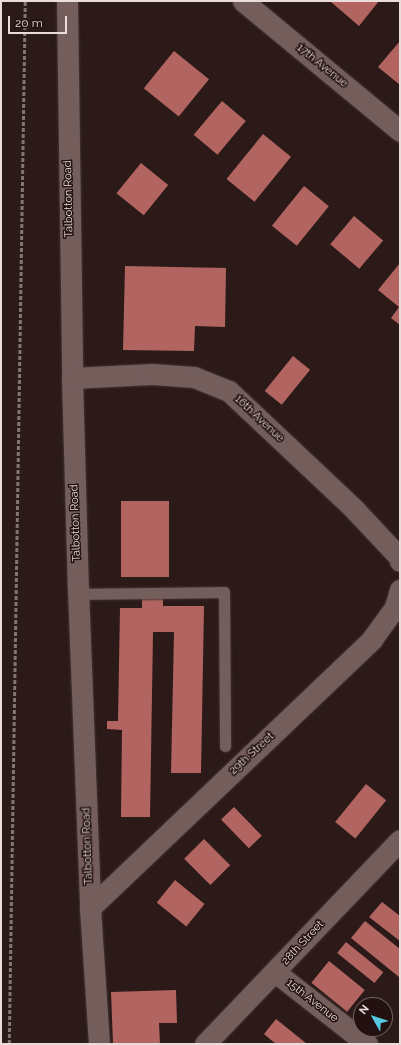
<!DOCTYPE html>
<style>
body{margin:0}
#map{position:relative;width:401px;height:1045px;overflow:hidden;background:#2c1a19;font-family:Raleway,sans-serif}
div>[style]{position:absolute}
.building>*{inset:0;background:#b26560;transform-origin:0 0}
.path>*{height:2.5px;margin-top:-1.25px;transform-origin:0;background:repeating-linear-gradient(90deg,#837473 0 4px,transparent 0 6px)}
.roads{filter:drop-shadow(0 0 1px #433434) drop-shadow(0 0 1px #433434)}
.lane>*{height:11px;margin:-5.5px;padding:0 5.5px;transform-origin:5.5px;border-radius:5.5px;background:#745e5c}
.street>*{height:21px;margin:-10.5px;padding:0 10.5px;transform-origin:10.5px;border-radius:10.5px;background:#745e5c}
span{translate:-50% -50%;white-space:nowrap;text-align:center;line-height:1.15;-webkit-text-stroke:3px #221110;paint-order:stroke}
.street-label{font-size:11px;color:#e9dcdb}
.frame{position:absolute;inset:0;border:2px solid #e9dcdb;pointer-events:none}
.north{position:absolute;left:353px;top:997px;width:40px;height:40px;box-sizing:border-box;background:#221110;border:1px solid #726261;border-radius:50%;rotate:309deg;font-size:11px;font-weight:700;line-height:16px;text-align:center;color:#e9dcdb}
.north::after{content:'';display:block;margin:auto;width:14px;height:18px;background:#56c9e1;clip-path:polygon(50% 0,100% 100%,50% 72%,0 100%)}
.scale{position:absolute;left:8px;top:16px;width:59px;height:18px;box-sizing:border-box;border:2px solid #e9dcdb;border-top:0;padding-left:5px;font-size:12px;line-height:14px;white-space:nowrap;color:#e9dcdb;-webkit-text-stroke:3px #221110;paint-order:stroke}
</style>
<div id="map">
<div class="building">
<i style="clip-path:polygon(332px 1px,379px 1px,359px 26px,331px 2px)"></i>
<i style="clip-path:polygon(400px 41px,400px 85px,378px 67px)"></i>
<i style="left:174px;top:51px;width:45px;height:48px;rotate:39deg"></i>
<i style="left:222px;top:101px;width:31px;height:44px;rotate:40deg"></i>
<i style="left:263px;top:134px;width:36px;height:58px;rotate:39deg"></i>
<i style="left:141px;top:163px;width:35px;height:39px;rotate:39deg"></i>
<i style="left:304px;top:186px;width:32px;height:51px;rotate:39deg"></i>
<i style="left:354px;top:216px;width:38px;height:37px;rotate:40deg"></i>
<i style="clip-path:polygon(400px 263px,400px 325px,391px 318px,399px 307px,378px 290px)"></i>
<i style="clip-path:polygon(125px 266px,226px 268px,225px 327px,195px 326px,194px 351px,123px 350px)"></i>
<i style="left:293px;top:356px;width:22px;height:45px;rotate:39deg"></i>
<i style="left:169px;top:501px;width:76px;height:48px;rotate:90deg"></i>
<i style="clip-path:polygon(142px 599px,163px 599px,163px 606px,204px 606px,201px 773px,171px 773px,174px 632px,153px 632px,150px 817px,121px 817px,122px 730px,107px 729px,107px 721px,118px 721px,120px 608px,142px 608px)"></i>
<i style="left:366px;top:784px;width:26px;height:49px;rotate:39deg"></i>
<i style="left:234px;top:807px;width:40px;height:18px;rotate:46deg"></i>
<i style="left:204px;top:839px;width:37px;height:28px;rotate:45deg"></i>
<i style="left:175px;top:880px;width:38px;height:29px;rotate:39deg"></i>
<i style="clip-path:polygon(382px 902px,400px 916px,400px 941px,369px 917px)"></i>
<i style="clip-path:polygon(365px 921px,400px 949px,399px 977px,351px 938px)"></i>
<i style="left:346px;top:942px;width:48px;height:14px;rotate:39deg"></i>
<i style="left:329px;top:961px;width:46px;height:28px;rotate:39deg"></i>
<i style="clip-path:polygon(176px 990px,177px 1023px,159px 1023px,160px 1044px,113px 1044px,111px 992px)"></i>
<i style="clip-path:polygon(276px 1019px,307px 1044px,276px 1044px,264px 1034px)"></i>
</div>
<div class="path">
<i style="left:9px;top:1044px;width:1043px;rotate:-89.12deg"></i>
</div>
<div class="roads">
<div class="lane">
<i style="left:78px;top:594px;width:146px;rotate:-0.8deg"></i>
<i style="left:224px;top:592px;width:154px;rotate:89.6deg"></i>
</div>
<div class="street">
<i style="left:67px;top:1px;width:377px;rotate:89.2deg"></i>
<i style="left:72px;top:378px;width:211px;rotate:88.4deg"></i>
<i style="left:78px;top:589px;width:319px;rotate:87.8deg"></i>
<i style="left:90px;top:908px;width:136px;rotate:86.2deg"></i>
<i style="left:243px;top:1px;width:204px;rotate:39.6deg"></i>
<i style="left:72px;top:378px;width:80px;rotate:-2.9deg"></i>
<i style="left:152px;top:374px;width:42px;rotate:4.1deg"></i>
<i style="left:194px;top:377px;width:38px;rotate:22deg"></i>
<i style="left:229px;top:391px;width:172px;rotate:43.3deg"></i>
<i style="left:354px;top:509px;width:67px;rotate:46.8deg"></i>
<i style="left:400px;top:558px;width:3px;rotate:90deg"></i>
<i style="left:90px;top:908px;width:390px;rotate:-43.6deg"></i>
<i style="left:372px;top:639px;width:39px;rotate:-54deg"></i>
<i style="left:395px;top:607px;width:18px;rotate:-74deg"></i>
<i style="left:275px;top:972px;width:117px;rotate:38deg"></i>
<i style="left:205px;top:1044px;width:282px;rotate:-46.3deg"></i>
</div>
</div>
<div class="street-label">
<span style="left:322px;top:66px;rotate:39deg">17th Avenue</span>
<span style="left:69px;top:199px;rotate:-91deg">Talbotton Road</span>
<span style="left:259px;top:419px;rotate:43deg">16th Avenue</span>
<span style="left:76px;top:523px;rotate:-92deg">Talbotton Road</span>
<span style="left:252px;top:754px;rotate:-43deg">29th Street</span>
<span style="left:88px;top:846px;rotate:-92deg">Talbotton Road</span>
<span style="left:303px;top:943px;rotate:-47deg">28th Street</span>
<span style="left:312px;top:1001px;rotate:38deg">15th Avenue</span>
</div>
<div class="frame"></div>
<div class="north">N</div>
<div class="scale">20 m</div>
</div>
